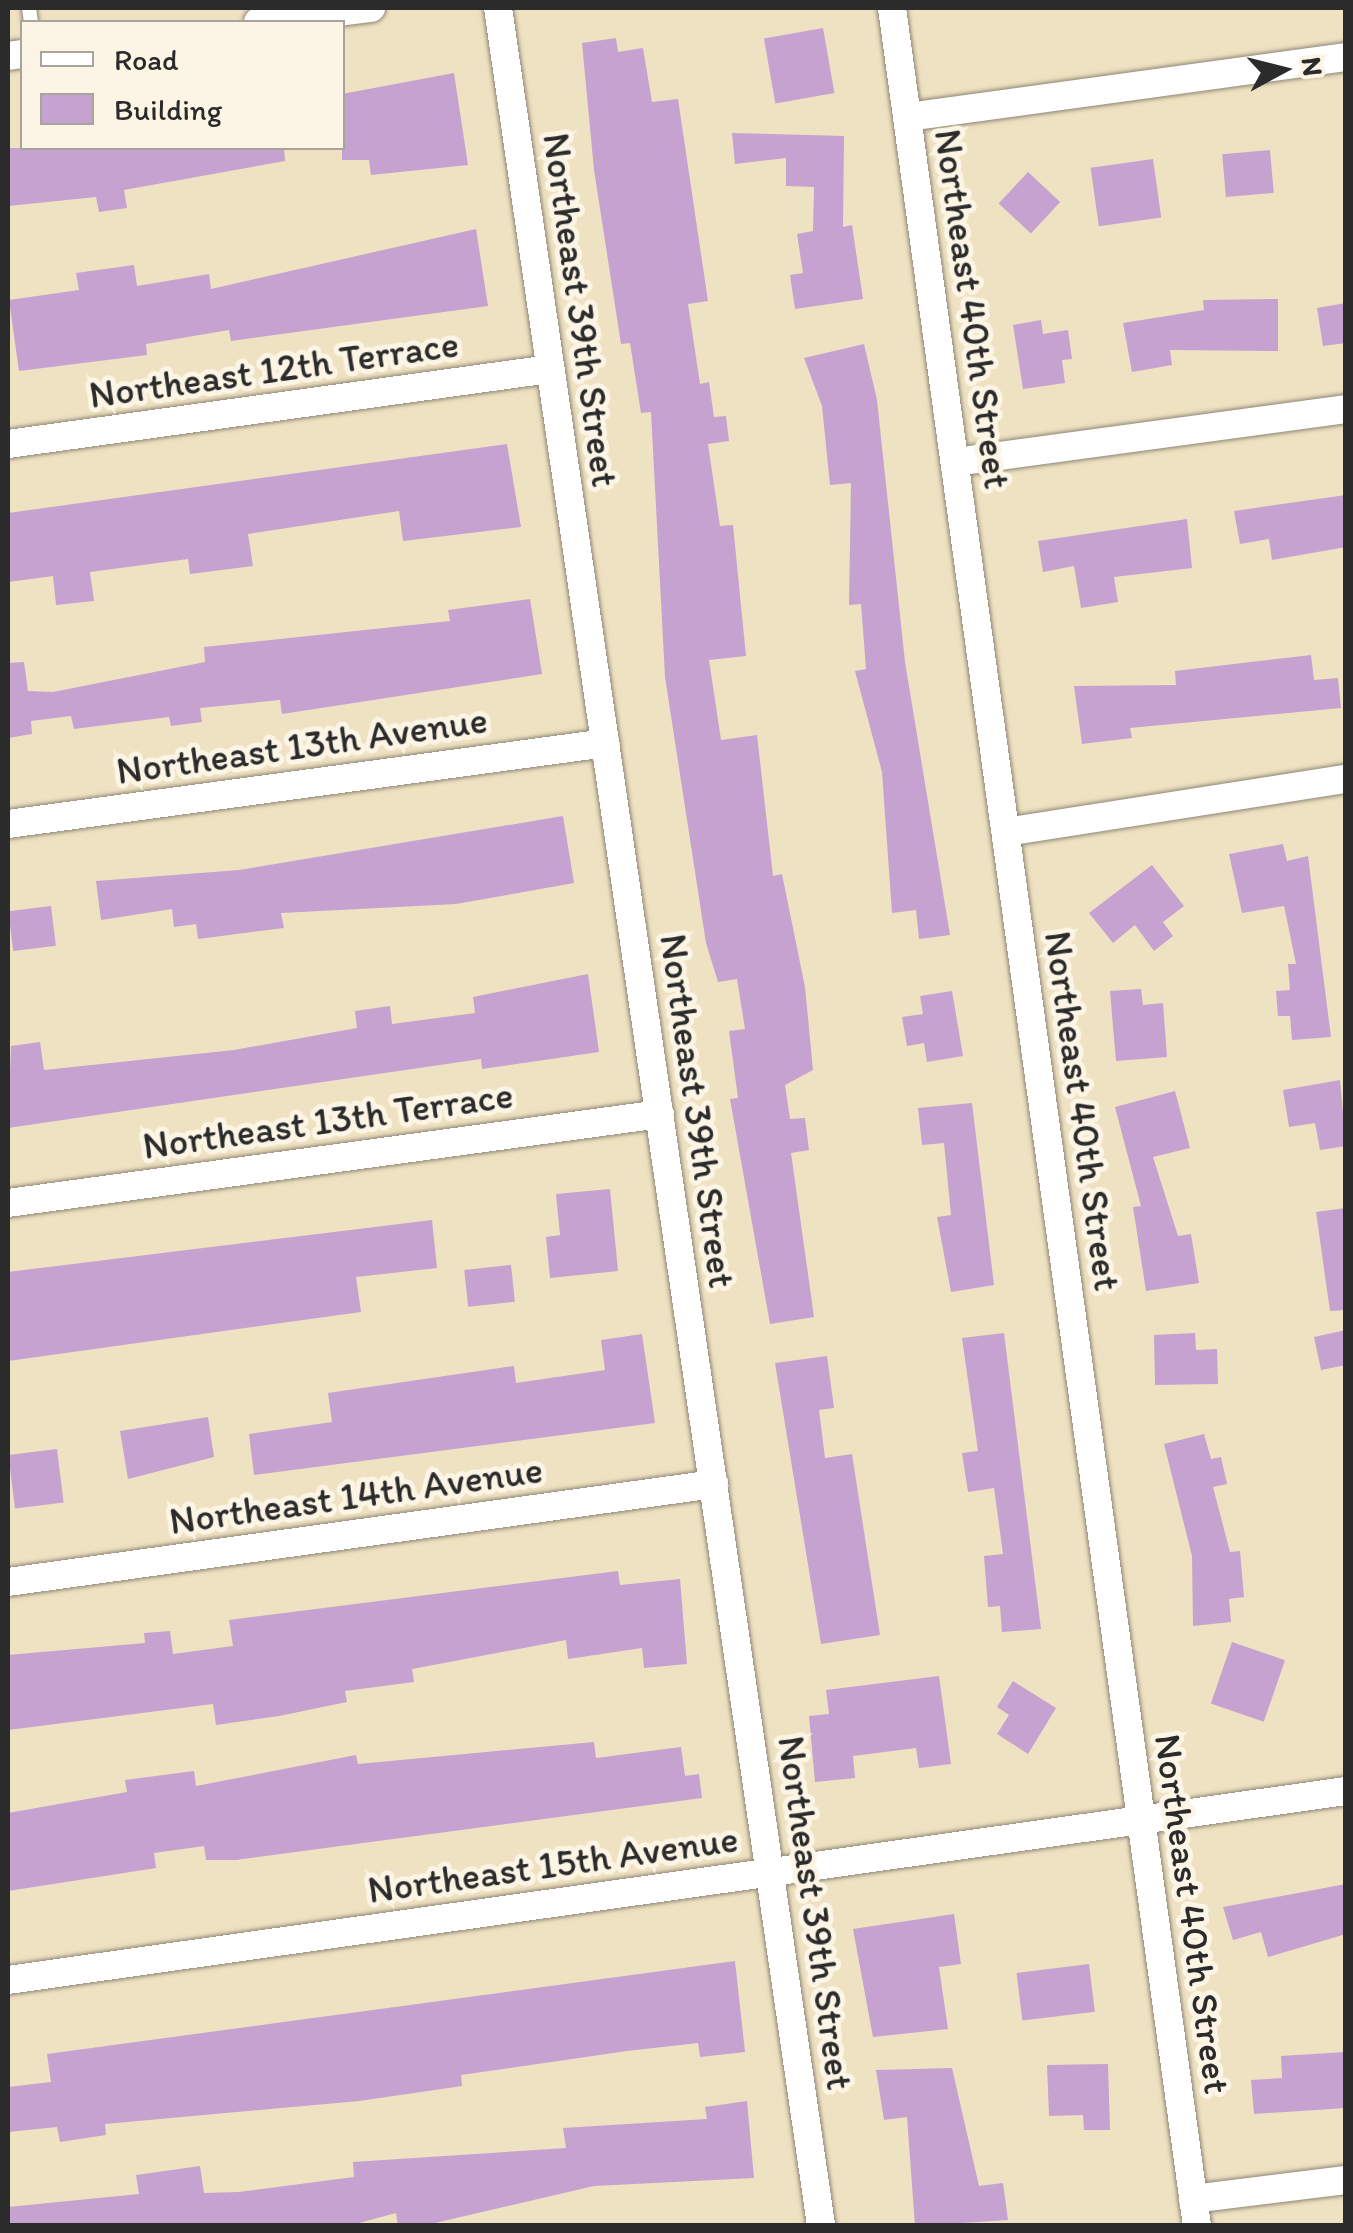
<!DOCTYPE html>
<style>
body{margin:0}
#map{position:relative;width:1353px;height:2233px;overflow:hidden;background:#efe2c2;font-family:Itim,sans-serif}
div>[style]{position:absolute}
.building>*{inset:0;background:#c5a2d0;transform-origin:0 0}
.roads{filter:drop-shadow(0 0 2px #8d8676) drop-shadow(0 0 2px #8d8676)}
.lane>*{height:14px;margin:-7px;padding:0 7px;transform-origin:7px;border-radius:7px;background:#fff}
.street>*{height:28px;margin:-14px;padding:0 14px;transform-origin:14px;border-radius:14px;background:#fff}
span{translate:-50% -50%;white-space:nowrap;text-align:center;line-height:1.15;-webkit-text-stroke:10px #fcf5e5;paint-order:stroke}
.street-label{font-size:38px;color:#2b2b2b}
.frame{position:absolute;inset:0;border:10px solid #2b2b2b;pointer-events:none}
.legend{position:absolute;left:20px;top:20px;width:325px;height:130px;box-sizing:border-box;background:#fcf5e5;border:2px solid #a8a49b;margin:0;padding:12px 18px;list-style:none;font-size:30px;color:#2b2b2b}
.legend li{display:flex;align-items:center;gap:20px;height:50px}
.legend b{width:50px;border:2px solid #a8a49b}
.north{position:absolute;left:1233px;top:20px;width:100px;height:100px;-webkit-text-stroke:8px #fcf5e5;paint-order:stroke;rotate:83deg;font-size:28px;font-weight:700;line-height:40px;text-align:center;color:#2b2b2b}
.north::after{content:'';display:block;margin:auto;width:35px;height:45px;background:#2b2b2b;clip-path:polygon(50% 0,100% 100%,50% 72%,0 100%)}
</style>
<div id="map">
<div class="building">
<i style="left:823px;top:28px;width:66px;height:60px;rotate:80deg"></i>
<i style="clip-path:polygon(616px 38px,618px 52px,643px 48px,652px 102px,678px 99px,708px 301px,688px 304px,700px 384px,709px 382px,714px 417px,726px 416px,729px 441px,708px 444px,720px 526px,733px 525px,746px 656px,709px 660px,721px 740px,757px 735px,773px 876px,782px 874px,805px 987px,813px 1070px,785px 1085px,790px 1119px,805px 1118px,809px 1150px,791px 1153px,814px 1317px,770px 1324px,730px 1099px,738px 1098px,729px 1031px,745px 1029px,737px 979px,718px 982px,706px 943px,665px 677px,651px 412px,641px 413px,630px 343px,621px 344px,594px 170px,582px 43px)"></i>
<i style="clip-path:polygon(454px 73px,468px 165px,371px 175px,369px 160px,342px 160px,342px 94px)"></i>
<i style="clip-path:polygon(732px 133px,844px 136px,843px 227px,852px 225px,863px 299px,795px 309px,790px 275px,803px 273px,797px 234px,813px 231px,814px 187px,786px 186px,786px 158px,735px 164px)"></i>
<i style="clip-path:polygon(8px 148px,284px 148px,285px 161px,124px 190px,127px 208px,99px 212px,96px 197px,8px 206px)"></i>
<i style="left:1270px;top:150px;width:43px;height:48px;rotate:85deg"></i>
<i style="left:1153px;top:159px;width:59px;height:63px;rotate:82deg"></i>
<i style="left:1028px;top:172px;width:44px;height:43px;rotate:43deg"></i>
<i style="clip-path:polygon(476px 229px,488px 306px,231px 341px,229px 330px,146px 344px,147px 355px,19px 371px,9px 300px,79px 290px,76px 273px,134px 265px,137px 286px,209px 274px,211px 289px)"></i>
<i style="clip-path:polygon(1278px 299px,1278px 351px,1170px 350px,1172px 365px,1132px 372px,1123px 323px,1204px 310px,1203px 300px)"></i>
<i style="clip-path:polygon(1346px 303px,1346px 343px,1323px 346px,1317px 308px)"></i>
<i style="clip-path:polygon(1041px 320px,1043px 334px,1068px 330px,1072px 359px,1062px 360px,1065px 383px,1023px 389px,1013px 325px)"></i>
<i style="clip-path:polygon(864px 344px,877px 400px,905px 662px,950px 935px,919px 939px,916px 910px,892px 913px,882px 772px,855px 671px,866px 669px,861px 604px,849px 605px,851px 483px,830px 485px,822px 406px,804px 358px)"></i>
<i style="clip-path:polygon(507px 444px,521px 527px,403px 541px,399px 511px,248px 534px,253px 566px,190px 574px,188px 559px,90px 572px,94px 601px,56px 605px,53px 576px,8px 582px,8px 513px)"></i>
<i style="clip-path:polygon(1346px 495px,1346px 547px,1272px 560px,1269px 539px,1240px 544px,1234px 511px)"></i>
<i style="clip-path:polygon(1187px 519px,1192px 568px,1114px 577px,1118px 602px,1081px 608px,1074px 566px,1043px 572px,1038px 541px)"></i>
<i style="clip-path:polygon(530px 599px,542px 674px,282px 714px,280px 700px,200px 708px,202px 722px,171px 726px,169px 717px,74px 729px,71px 716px,31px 721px,32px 734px,8px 738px,8px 663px,24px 662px,28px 691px,53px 692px,205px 662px,204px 647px,450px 621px,448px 610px)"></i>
<i style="clip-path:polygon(1311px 655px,1314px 680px,1338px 678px,1341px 708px,1130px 728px,1132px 738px,1082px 744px,1074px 686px,1176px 685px,1175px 671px)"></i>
<i style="clip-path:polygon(563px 816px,574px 883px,456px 904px,281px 913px,284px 928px,198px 939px,196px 924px,174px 927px,172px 909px,101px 920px,96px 881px,239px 870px)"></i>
<i style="clip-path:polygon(1283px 844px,1287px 861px,1308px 856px,1331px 1037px,1292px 1040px,1290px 1016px,1278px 1016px,1276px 991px,1290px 990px,1288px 964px,1296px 964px,1284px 906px,1242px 913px,1229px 854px)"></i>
<i style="clip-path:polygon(1152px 865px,1184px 906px,1163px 922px,1173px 936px,1154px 951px,1135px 925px,1113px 943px,1089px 913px)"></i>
<i style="left:51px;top:906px;width:40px;height:43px;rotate:83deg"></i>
<i style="clip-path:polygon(588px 974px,599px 1052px,482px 1069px,481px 1059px,8px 1128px,11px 1046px,40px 1042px,44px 1070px,234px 1050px,357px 1028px,355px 1011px,390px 1006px,392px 1024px,475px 1013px,473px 997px)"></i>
<i style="clip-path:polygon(1141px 989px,1143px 1005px,1163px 1003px,1167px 1057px,1116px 1061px,1110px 991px)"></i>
<i style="clip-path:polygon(952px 991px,963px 1056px,927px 1062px,924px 1043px,907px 1046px,902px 1017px,923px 1014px,920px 996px)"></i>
<i style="clip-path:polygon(1340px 1080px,1346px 1146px,1320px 1150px,1315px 1123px,1289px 1127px,1283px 1090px)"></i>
<i style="clip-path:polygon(1175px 1091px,1190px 1148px,1153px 1157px,1178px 1236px,1191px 1234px,1199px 1283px,1146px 1291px,1133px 1207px,1141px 1206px,1115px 1107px)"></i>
<i style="clip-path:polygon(972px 1103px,994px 1285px,951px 1292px,937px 1217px,951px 1215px,944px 1143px,922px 1145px,918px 1108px)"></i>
<i style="clip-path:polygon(610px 1189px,618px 1271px,550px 1278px,546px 1237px,560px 1235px,556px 1194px)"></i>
<i style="clip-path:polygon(1346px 1208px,1346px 1310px,1330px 1311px,1316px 1212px)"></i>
<i style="clip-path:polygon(432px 1220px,437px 1268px,356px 1277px,361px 1312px,8px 1361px,8px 1272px)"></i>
<i style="left:511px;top:1265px;width:37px;height:47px;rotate:84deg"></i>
<i style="clip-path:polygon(1346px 1330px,1346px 1365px,1321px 1370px,1314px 1337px)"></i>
<i style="clip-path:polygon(1004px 1333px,1041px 1629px,1002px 1632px,1000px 1606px,988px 1607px,984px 1556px,1003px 1554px,994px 1488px,968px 1492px,962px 1453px,978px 1451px,962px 1338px)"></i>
<i style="clip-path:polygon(1195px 1333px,1196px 1350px,1217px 1349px,1218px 1384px,1155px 1385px,1154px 1335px)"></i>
<i style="clip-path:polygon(642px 1334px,655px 1423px,254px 1475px,249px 1434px,332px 1422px,328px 1393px,514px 1366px,516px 1383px,605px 1370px,601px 1340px)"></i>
<i style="clip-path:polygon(827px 1356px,834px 1408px,819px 1410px,825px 1458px,852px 1454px,880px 1635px,821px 1644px,775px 1363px)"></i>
<i style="clip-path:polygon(208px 1417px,214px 1457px,128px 1479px,120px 1431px)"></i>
<i style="clip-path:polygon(1204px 1434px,1211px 1459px,1221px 1457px,1227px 1484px,1213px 1487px,1230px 1552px,1240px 1551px,1244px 1597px,1229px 1599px,1231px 1622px,1193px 1626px,1192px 1556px,1164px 1444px)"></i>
<i style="left:57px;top:1449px;width:54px;height:49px;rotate:83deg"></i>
<i style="clip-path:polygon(618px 1571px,620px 1585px,680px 1579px,687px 1664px,644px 1668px,642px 1648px,568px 1659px,566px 1640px,412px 1669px,414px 1682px,345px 1691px,347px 1702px,279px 1716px,216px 1725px,213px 1704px,8px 1730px,8px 1655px,145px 1643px,144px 1633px,170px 1631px,173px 1654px,233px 1646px,229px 1620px)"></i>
<i style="left:1232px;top:1642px;width:56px;height:65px;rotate:19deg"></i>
<i style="clip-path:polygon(939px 1676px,951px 1764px,919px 1768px,916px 1748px,853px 1756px,855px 1778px,815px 1782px,809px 1716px,829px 1714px,826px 1690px)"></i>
<i style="clip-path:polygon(1013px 1681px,1056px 1708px,1028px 1754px,997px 1734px,1009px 1715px,997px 1707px)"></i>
<i style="clip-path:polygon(594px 1742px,596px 1758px,681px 1747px,685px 1776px,699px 1774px,702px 1798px,236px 1860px,206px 1860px,204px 1846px,154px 1853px,156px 1868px,8px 1891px,8px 1813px,127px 1792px,125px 1780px,194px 1771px,196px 1786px,356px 1755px,358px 1764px)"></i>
<i style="clip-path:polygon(1346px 1884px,1346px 1934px,1268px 1957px,1261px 1932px,1233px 1940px,1223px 1907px)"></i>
<i style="clip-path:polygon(954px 1914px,961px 1964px,939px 1967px,948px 2029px,873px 2037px,853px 1929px)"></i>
<i style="clip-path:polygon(735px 1961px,745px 2052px,700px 2057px,698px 2043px,627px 2051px,461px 2075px,462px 2086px,359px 2101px,105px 2124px,106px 2135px,60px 2142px,57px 2127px,8px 2132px,8px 2087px,51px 2082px,47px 2054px)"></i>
<i style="left:1089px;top:1964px;width:48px;height:73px;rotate:83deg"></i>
<i style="clip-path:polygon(1346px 2052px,1346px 2108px,1254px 2114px,1251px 2080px,1282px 2078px,1281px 2056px)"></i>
<i style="clip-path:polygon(1108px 2064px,1110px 2130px,1084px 2130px,1083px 2115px,1049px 2116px,1047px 2065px)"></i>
<i style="clip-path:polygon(952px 2068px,979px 2186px,1003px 2183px,1008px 2220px,915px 2226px,907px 2117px,884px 2120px,876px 2070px)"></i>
<i style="clip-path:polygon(747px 2101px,754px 2178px,594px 2186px,422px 2226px,398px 2226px,396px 2213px,348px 2226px,8px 2226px,8px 2207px,139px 2194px,136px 2175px,200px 2166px,204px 2193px,239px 2192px,354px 2177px,353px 2162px,566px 2148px,563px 2128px,707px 2119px,705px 2107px)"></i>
</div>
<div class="roads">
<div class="lane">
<i style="left:29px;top:8px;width:14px;rotate:82deg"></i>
</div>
<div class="street">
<i style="left:498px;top:8px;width:2241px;rotate:81.71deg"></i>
<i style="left:892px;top:8px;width:2239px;rotate:82.17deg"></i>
<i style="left:258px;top:22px;width:114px;rotate:-7.1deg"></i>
<i style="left:8px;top:56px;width:14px;rotate:-8deg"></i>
<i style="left:908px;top:117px;width:442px;rotate:-7.8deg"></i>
<i style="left:8px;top:444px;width:547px;rotate:-7.88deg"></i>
<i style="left:955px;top:462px;width:395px;rotate:-7.7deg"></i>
<i style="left:8px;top:824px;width:603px;rotate:-7.71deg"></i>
<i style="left:1006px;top:832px;width:344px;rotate:-8.9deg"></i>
<i style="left:8px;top:1203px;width:658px;rotate:-7.77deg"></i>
<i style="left:8px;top:1582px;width:713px;rotate:-7.9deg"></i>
<i style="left:8px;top:1980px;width:1351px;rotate:-8.04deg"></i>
<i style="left:1193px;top:2199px;width:154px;rotate:-7.1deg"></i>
</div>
</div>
<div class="street-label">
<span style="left:972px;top:309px;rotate:82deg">Northeast 40th Street</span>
<span style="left:580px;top:310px;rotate:82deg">Northeast 39th Street</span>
<span style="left:274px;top:370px;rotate:-8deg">Northeast 12th Terrace</span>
<span style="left:302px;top:746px;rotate:-8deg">Northeast 13th Avenue</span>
<span style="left:697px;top:1111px;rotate:82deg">Northeast 39th Street</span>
<span style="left:1082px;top:1111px;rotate:82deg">Northeast 40th Street</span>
<span style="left:328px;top:1121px;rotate:-8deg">Northeast 13th Terrace</span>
<span style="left:356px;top:1496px;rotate:-8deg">Northeast 14th Avenue</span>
<span style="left:553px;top:1865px;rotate:-8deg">Northeast 15th Avenue</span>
<span style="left:815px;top:1913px;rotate:82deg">Northeast 39th Street</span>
<span style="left:1192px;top:1914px;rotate:82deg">Northeast 40th Street</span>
</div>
<div class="frame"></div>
<ul class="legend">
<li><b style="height:12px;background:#fff"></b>Road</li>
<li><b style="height:28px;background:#c5a2d0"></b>Building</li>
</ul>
<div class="north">N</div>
</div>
